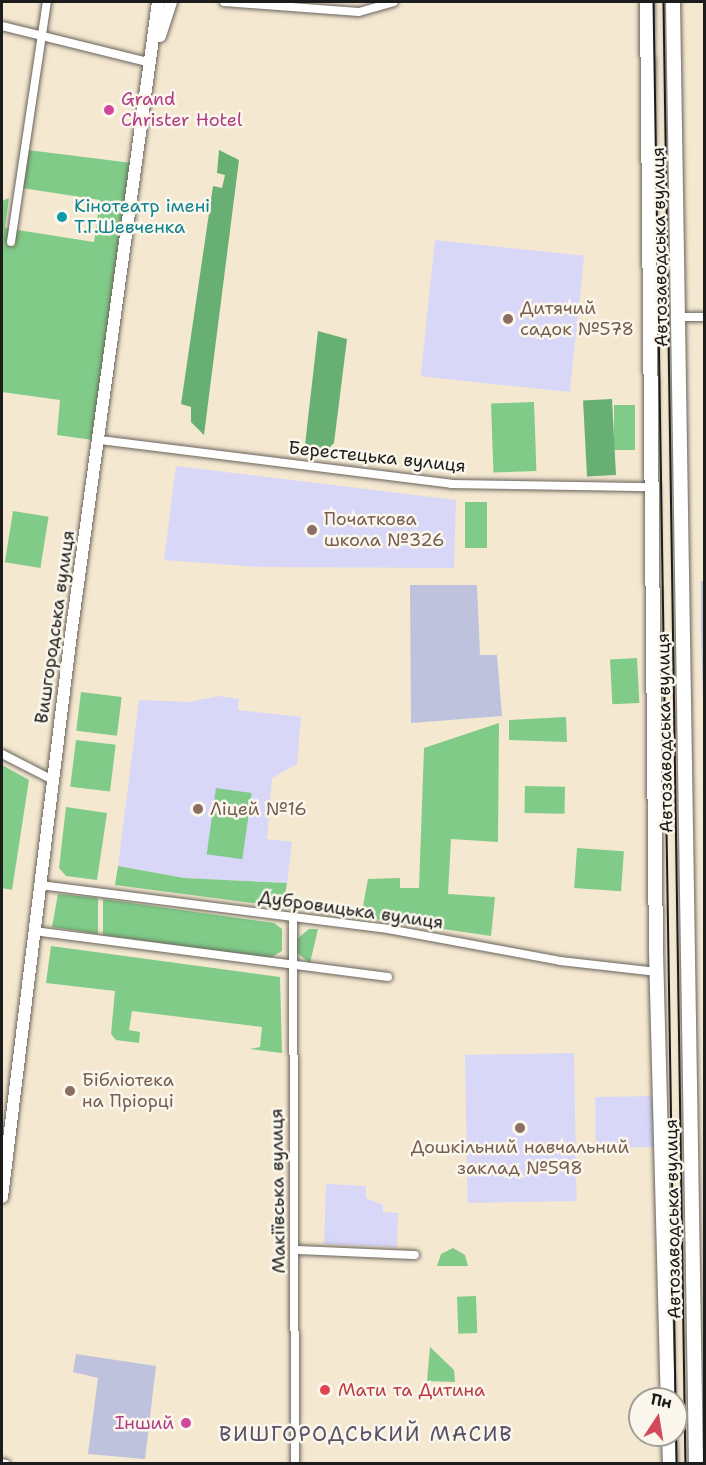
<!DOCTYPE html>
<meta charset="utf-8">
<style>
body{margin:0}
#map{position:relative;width:706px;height:1465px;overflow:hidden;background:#f5e8d1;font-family:"Shantell Sans",sans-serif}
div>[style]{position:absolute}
.built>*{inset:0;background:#d8d7f8;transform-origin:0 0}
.industrial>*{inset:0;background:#bfc2dd}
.green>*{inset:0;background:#80cb88;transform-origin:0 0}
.forest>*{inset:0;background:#68af74;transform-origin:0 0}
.roads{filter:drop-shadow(0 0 2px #68635b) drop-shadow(0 0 2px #68635b)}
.street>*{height:8px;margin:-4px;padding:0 4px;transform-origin:4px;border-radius:4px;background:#fff}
.secondary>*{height:12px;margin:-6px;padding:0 6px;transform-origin:6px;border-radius:6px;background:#fff}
.primary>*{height:14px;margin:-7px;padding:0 7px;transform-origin:7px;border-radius:7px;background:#fff}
.tram>*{height:1.5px;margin:-0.75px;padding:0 0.75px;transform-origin:0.75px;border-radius:0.75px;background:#1c1c1c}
.dots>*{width:16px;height:16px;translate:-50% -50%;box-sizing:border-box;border:3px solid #fbf7ec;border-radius:50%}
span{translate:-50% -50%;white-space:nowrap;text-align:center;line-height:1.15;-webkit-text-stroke:5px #fbf7ec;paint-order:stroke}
.hotel-label{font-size:18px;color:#b23c85}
.left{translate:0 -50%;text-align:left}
.right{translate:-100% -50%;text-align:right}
.culture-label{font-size:18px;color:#0d838f}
.street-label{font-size:18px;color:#1c1c1c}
.education-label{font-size:18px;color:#785e54}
.health-label{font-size:18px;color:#be3a42}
.quarter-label{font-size:21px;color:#585066;letter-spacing:1.5px}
.frame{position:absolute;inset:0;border:3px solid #1c1c1c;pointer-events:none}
.north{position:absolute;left:628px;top:1387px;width:60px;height:60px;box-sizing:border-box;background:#fbf7ec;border:2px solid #a29f99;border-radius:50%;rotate:12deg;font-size:16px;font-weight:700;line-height:24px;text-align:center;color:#1c1c1c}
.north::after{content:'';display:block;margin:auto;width:21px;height:27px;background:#d1495b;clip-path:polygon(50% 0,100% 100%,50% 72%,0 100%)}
</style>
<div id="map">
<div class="built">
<i style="left:435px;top:240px;width:150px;height:137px;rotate:6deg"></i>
<i style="clip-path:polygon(176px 466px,456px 500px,454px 568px,260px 567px,164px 560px)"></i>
<i style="clip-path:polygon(219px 696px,239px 699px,238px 710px,301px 717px,297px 764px,272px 778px,267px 839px,292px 842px,287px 883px,184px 878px,118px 866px,139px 700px,189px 702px)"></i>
<i style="left:574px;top:1053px;width:148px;height:109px;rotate:89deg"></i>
<i style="left:655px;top:1096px;width:51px;height:60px;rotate:89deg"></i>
<i style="clip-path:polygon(326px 1184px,366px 1186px,366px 1198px,383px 1205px,383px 1212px,398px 1213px,397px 1247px,324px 1244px)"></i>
</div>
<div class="industrial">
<i style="clip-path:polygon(701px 581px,704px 581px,704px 741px,701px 628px)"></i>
<i style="clip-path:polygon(410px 585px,477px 585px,480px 655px,497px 655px,502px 716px,411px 723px)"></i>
<i style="clip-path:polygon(76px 1354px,156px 1366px,145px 1459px,88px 1454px,98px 1378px,73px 1372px)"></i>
</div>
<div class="green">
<i style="clip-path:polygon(28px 150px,132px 163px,93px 440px,57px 435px,60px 400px,2px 392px,2px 201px,9px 198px,5px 228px,94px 242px,100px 200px,22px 188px)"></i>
<i style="left:534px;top:402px;width:69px;height:43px;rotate:88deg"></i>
<i style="left:614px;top:405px;width:21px;height:45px"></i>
<i style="left:487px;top:502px;width:46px;height:22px;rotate:90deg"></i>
<i style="left:13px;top:511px;width:36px;height:52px;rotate:9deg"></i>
<i style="left:637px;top:658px;width:45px;height:27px;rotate:87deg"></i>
<i style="left:81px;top:692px;width:41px;height:39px;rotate:7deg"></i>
<i style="clip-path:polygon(566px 717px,567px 742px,509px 740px,509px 720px)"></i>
<i style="clip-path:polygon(499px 723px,498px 842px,451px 839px,448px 894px,495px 897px,491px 936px,361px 917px,368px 879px,400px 878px,400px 888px,419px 888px,424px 748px)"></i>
<i style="left:76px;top:740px;width:40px;height:47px;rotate:7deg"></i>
<i style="clip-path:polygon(2px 765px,29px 780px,12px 890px,2px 888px)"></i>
<i style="left:525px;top:786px;width:40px;height:27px;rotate:1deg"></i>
<i style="left:216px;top:788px;width:36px;height:67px;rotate:8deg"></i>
<i style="clip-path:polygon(66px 807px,107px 813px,97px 880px,66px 876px,59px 868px)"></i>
<i style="left:577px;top:848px;width:47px;height:40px;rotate:4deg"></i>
<i style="clip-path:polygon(118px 866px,184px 878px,287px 883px,283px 907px,115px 885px)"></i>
<i style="clip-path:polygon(58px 894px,98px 898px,98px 934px,52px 927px)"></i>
<i style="clip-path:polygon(103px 899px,274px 923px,282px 929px,282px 951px,270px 958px,103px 935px)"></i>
<i style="clip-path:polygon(309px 929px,318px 929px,310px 963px,296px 952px,297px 939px)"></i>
<i style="clip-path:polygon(51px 946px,280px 977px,282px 1053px,250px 1049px,260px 1047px,262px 1027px,132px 1011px,129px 1030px,140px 1032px,139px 1043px,116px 1040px,111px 1034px,115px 991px,46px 983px)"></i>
<i style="clip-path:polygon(453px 1248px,465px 1255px,468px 1266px,437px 1266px,441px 1254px)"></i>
<i style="left:476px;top:1296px;width:37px;height:19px;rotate:88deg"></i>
<i style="clip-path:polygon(430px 1347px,454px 1370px,455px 1382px,427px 1381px)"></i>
</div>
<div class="forest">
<i style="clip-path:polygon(219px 150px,239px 160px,204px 435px,191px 422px,191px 407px,181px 404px,213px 186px,222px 188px,225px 175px,217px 173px)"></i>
<i style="clip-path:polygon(318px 331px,347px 339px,334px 443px,326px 451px,305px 445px)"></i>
<i style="left:612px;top:399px;width:76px;height:29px;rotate:87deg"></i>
</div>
<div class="roads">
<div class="street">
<i style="left:224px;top:2px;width:135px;rotate:4.2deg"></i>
<i style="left:359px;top:12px;width:36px;rotate:-16deg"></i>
<i style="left:2px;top:26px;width:154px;rotate:13.9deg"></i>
<i style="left:11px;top:242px;width:243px;rotate:-81.5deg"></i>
<i style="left:679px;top:317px;width:25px"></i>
<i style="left:100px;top:440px;width:354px;rotate:7.1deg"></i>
<i style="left:451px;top:484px;width:201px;rotate:0.9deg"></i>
<i style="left:2px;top:754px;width:57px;rotate:27deg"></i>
<i style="left:40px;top:885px;width:351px;rotate:7.2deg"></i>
<i style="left:388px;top:929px;width:175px;rotate:10.5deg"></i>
<i style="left:560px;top:961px;width:98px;rotate:6.5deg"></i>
<i style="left:293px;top:917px;width:547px;rotate:89.79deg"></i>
<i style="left:34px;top:931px;width:357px;rotate:7.4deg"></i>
<i style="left:296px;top:1250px;width:119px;rotate:2.4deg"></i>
<i style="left:2px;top:1463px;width:4px;rotate:14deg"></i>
</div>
<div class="secondary">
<i style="left:160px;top:36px;width:36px;rotate:-72deg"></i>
<i style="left:2px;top:1197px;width:559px;rotate:-83.01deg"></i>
<i style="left:70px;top:642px;width:646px;rotate:-82.17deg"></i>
</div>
<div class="primary">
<i style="left:647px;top:2px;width:949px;rotate:89.46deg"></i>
<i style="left:656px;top:951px;width:448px;rotate:88.5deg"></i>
<i style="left:673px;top:2px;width:1462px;rotate:89.1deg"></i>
<i style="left:669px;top:1435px;width:29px;rotate:88deg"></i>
</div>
</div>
<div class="tram">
<i style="left:654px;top:2px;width:1397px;rotate:89.1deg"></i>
<i style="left:664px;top:2px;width:1462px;rotate:89.14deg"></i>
<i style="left:676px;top:1411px;width:53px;rotate:88.9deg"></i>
</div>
<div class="dots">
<i style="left:109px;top:110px;background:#d1479c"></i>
<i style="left:62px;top:217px;background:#0f9aa8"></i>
<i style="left:508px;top:319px;background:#8d6e63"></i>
<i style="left:312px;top:530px;background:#8d6e63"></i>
<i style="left:198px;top:809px;background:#8d6e63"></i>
<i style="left:70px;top:1091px;background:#8d6e63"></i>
<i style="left:520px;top:1128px;background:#8d6e63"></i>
<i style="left:325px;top:1390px;background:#e0444e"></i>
<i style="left:186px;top:1423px;background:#d1479c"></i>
</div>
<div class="hotel-label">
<span class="left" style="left:121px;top:110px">Grand<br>Christer Hotel</span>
<span class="right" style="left:174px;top:1423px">Інший</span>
</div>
<div class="culture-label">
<span class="left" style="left:74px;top:217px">Кінотеатр імені<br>Т.Г.Шевченка</span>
</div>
<div class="street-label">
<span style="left:660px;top:247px;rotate:-91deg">Автозаводська вулиця</span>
<span style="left:377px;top:457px;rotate:6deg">Берестецька вулиця</span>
<span style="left:55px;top:627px;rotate:-82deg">Вишгородська вулиця</span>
<span style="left:665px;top:733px;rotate:-91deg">Автозаводська вулиця</span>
<span style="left:351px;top:910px;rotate:8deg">Дубровицька вулиця</span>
<span style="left:278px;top:1191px;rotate:-91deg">Макіївська вулиця</span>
<span style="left:673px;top:1219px;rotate:-91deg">Автозаводська вулиця</span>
</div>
<div class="education-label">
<span class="left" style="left:520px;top:319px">Дитячий<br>садок №578</span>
<span class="left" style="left:324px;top:530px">Початкова<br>школа №326</span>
<span class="left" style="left:210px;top:809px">Ліцей №16</span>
<span class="left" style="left:82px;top:1091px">Бібліотека<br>на Пріорці</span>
<span style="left:520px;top:1158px">Дошкільний навчальний<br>заклад №598</span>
</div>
<div class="health-label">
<span class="left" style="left:338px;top:1390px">Мати та Дитина</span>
</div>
<div class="quarter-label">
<span style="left:366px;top:1434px">ВИШГОРОДСЬКИЙ МАСИВ</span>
</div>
<div class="frame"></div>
<div class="north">Пн</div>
</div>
